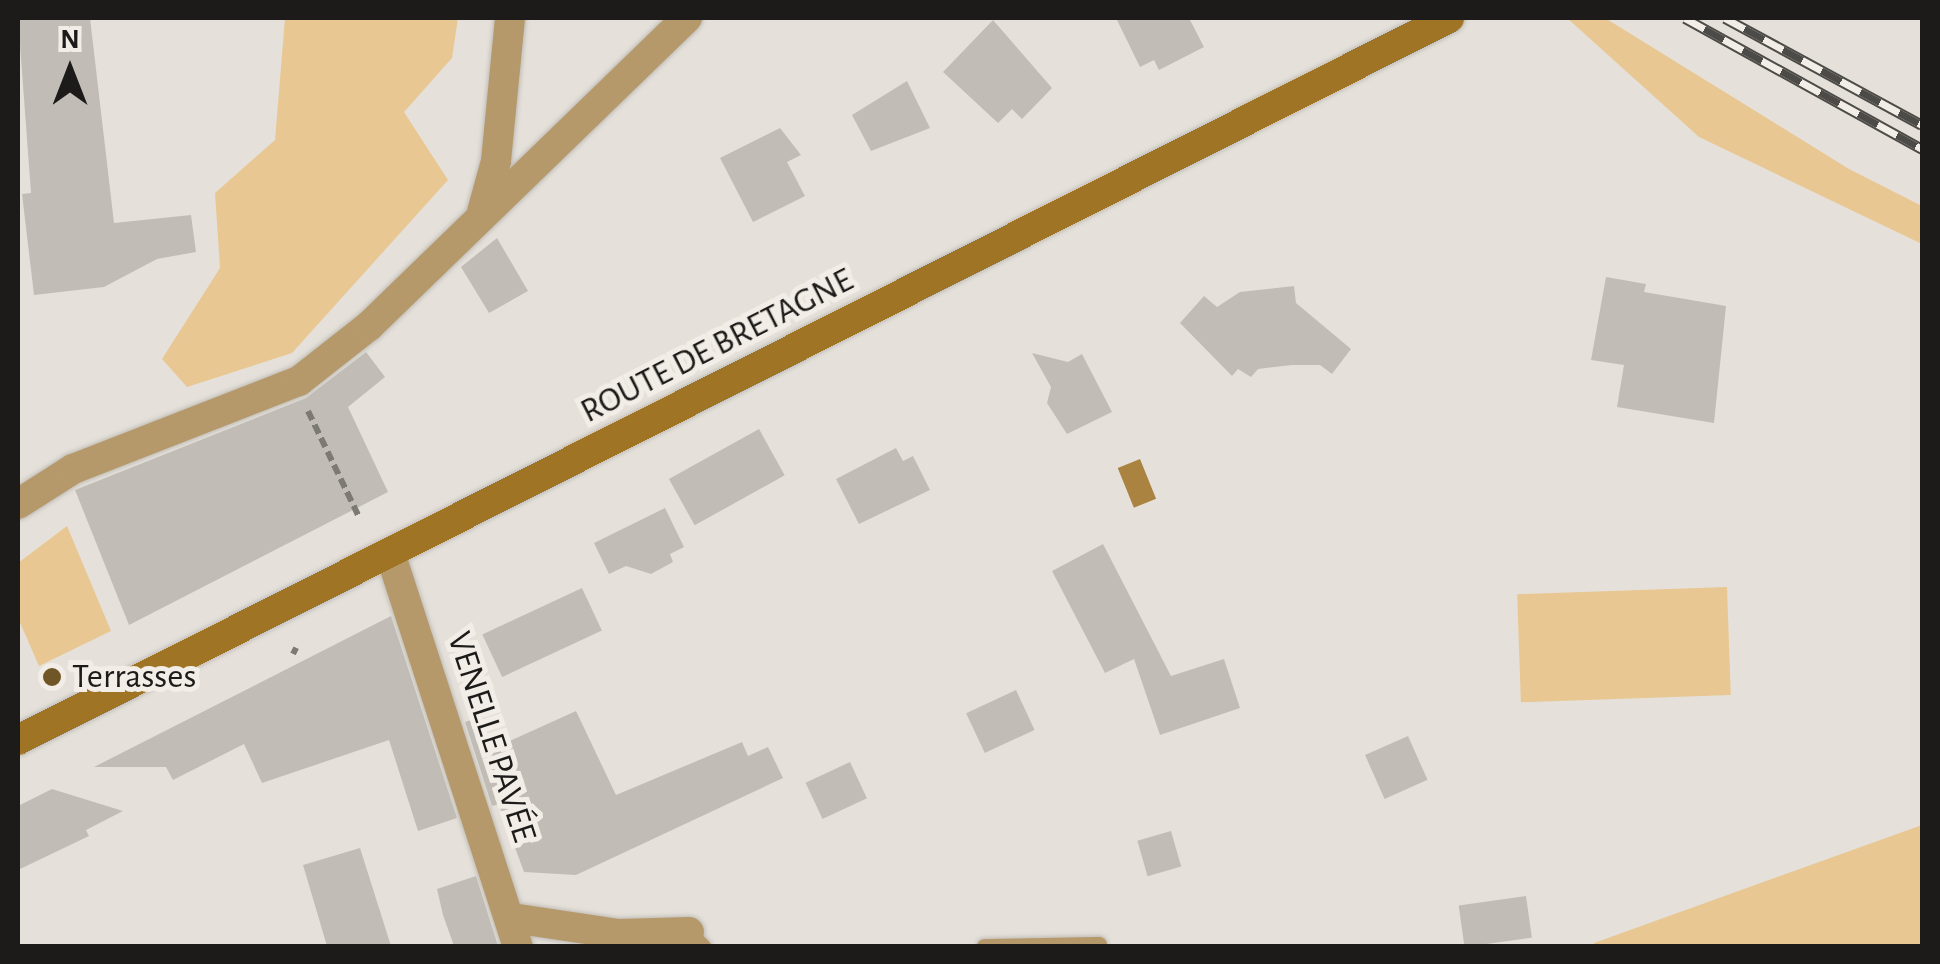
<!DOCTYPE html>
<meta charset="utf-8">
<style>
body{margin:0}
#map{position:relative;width:1940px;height:964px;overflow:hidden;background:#e5e1da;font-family:"Alegreya Sans",sans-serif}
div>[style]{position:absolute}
.green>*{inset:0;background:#e8c793;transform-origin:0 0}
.water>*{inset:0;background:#ab8340;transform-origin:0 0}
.building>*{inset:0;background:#c1bdb6;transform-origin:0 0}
.path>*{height:6px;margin-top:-3px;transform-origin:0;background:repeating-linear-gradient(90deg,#7d7a76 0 10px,transparent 0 15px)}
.roads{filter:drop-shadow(0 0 2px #c1bdb7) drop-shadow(0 0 2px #c1bdb7)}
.service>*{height:15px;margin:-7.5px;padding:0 7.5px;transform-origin:7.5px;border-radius:7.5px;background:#b6996b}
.minor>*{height:30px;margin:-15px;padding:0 15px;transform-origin:15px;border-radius:15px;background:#b6996b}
.secondary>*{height:30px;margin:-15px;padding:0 15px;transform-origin:15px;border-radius:15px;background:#9f7425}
.rail>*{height:11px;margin-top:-5.5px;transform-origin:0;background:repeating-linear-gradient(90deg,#f2eee7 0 22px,#4d4b47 0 44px);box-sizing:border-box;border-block:2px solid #4d4b47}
.dots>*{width:28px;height:28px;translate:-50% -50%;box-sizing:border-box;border:5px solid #f2eee7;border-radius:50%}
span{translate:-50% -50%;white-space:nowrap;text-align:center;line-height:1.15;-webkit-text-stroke:10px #f2eee7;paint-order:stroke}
.street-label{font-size:35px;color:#1d1b19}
.poi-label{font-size:35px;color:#1d1b19}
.left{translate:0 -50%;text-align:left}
.frame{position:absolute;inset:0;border:20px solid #1d1b19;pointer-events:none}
.north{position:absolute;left:20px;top:20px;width:100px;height:100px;-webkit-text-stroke:8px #f2eee7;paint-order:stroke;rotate:0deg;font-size:28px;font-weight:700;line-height:40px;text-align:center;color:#1d1b19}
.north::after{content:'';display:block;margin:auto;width:35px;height:45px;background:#1d1b19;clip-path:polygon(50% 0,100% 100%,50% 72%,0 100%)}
</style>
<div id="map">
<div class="green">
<i style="clip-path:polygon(285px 18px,458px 18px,452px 58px,404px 112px,448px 180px,292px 353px,187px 387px,162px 359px,220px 268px,215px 193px,275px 140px)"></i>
<i style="clip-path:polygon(1567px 18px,1605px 18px,1849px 169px,1922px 206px,1922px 244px,1699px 137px)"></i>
<i style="clip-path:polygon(67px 526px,111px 631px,39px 666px,18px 618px,18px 563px)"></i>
<i style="left:1727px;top:587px;width:108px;height:210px;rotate:88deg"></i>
<i style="clip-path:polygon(1922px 825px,1922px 946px,1594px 946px,1594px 943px)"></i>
</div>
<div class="water">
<i style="left:1140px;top:459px;width:43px;height:24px;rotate:68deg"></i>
</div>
<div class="building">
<i style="clip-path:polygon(18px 18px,90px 18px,114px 223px,191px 215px,196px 252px,157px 259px,104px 287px,34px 295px,22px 194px,31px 193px)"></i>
<i style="clip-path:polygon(1116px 18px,1189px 18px,1204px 47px,1159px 70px,1154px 60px,1140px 67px)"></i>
<i style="clip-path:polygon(993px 20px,1052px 88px,1022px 119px,1012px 109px,998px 123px,943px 72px)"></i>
<i style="clip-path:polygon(907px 81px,930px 128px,871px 151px,852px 115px)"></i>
<i style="clip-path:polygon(780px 128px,801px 155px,787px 162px,805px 196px,753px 222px,720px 158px)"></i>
<i style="clip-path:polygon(497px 238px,528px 291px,489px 313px,461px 267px)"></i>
<i style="clip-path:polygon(1606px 277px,1646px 284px,1644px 292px,1726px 306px,1714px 423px,1617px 407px,1624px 365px,1591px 360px)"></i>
<i style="clip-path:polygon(1294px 286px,1296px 303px,1351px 349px,1332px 374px,1320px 365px,1292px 365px,1258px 369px,1251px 377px,1238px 369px,1232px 376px,1180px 323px,1204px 296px,1217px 307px,1240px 292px)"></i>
<i style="clip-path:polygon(366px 352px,385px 377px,348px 407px,388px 492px,129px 625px,75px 490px,306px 398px)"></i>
<i style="clip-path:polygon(1032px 353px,1068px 362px,1082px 354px,1112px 412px,1067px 434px,1047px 403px,1051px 387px)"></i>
<i style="left:759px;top:429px;width:53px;height:103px;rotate:61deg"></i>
<i style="clip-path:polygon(896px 448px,903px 461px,913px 456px,930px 490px,859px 524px,836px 479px)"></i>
<i style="clip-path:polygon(665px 508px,684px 547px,670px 554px,673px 562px,651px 574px,626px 566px,609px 574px,594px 543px)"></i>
<i style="clip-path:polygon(1103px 544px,1171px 676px,1224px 659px,1240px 708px,1160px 735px,1134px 659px,1105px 673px,1052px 571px)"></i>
<i style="left:582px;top:588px;width:47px;height:110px;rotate:65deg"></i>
<i style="clip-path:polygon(391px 616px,457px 818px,418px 831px,389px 740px,262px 783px,244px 744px,173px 780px,166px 767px,94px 767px)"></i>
<i style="left:1016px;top:690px;width:44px;height:55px;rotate:65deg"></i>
<i style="clip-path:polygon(576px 711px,616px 795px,742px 742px,748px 756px,768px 747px,783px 778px,576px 875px,524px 872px,499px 804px,492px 806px,465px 722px,480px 717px,492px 749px)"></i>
<i style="left:1408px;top:736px;width:48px;height:47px;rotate:66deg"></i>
<i style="left:850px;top:762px;width:40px;height:49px;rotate:65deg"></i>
<i style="clip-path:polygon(52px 789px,123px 811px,86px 830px,89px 836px,18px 870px,18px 806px)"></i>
<i style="left:1171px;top:831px;width:37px;height:35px;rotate:74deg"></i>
<i style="clip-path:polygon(360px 848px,391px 946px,327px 946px,303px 865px)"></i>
<i style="clip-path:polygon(476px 876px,498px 946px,454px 946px,443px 915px,437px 889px)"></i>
<i style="left:1526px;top:896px;width:42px;height:68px;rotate:82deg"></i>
</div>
<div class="path">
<i style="left:308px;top:411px;width:118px;rotate:64.3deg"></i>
<i style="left:293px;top:654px;width:7px;rotate:-63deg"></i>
</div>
<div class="roads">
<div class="service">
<i style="left:689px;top:932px;width:20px;rotate:45deg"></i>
<i style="left:984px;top:946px;width:115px;rotate:-1deg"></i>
</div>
<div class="minor">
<i style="left:482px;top:212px;width:53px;rotate:-74.6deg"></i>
<i style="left:496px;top:161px;width:144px;rotate:-84.4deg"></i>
<i style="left:18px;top:504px;width:65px;rotate:-32.5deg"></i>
<i style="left:73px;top:469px;width:243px;rotate:-21.3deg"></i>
<i style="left:299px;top:381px;width:89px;rotate:-38.2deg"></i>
<i style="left:369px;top:326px;width:443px;rotate:-44.1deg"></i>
<i style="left:390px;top:553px;width:413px;rotate:72deg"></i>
<i style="left:512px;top:918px;width:108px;rotate:8.5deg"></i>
<i style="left:619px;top:934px;width:70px;rotate:-1.6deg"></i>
</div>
<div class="secondary">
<i style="left:18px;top:740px;width:1603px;rotate:-26.77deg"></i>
</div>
</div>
<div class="rail">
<i style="left:1685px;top:18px;width:271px;rotate:28.9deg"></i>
<i style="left:1725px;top:18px;width:224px;rotate:28.5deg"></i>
</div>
<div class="dots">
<i style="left:52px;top:677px;background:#705527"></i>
</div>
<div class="street-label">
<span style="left:717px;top:346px;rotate:-27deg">ROUTE DE BRETAGNE</span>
<span style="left:491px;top:737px;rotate:72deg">VENELLE PAVÉE</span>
</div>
<div class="poi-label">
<span class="left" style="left:72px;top:677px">Terrasses</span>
</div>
<div class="frame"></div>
<div class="north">N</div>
</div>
